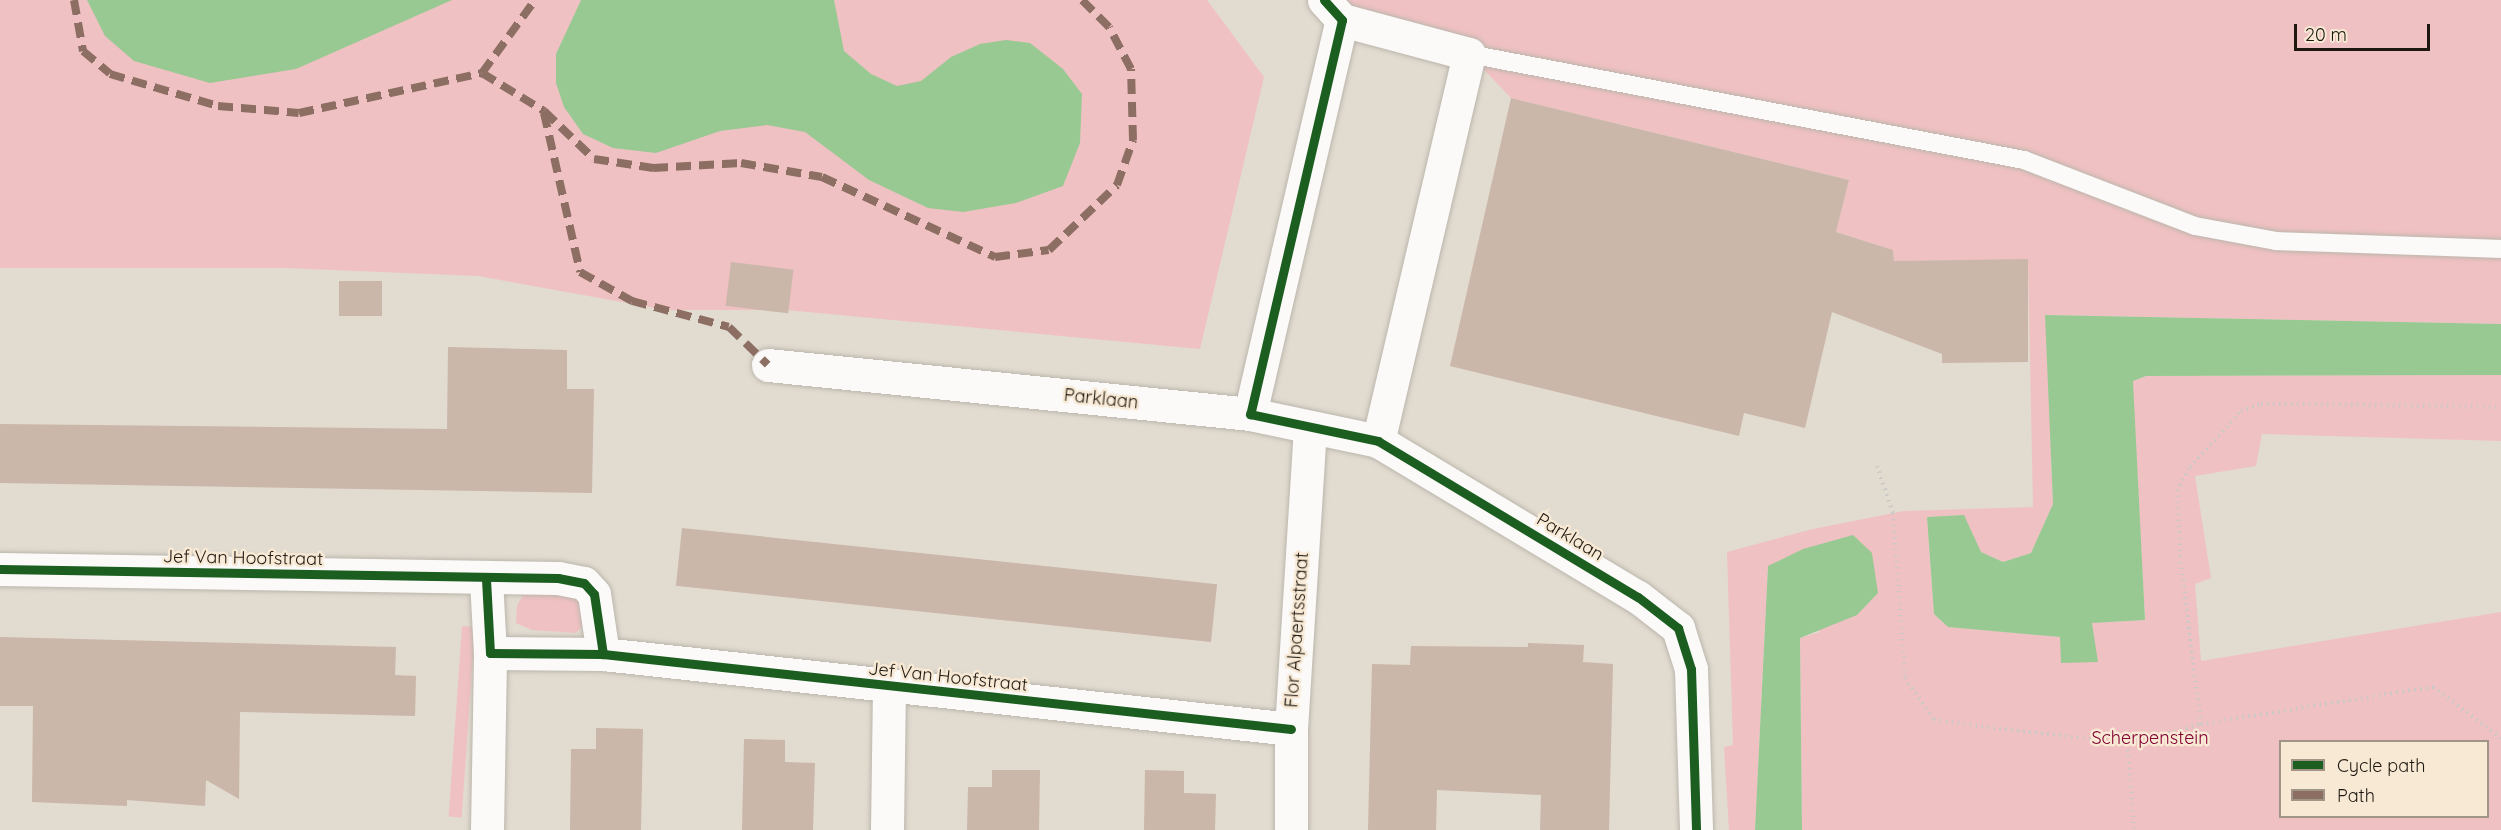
<!DOCTYPE html>
<style>
body{margin:0}
#map{position:relative;width:2501px;height:830px;overflow:hidden;background:#e2dbd0;font-family:Quicksand,sans-serif}
div>[style]{position:absolute}
.green>*{inset:0;background:#f0c1c2;transform-origin:0 0}
.water>*{inset:0;background:#98c993}
.building>*{inset:0;background:#cbb6aa;transform-origin:0 0}
.path>*{height:4px;margin-top:-2px;transform-origin:0;background:repeating-linear-gradient(90deg,#cbc9c6 0 1.5px,transparent 0 6px)}
.roads{filter:drop-shadow(0 0 2px #bbb6ad) drop-shadow(0 0 2px #bbb6ad)}
.lane>*{height:18px;margin:-9px;padding:0 9px;transform-origin:9px;border-radius:9px;background:#fbfaf8}
.street>*{height:33px;margin:-16.5px;padding:0 16.5px;transform-origin:16.5px;border-radius:16.5px;background:#fbfaf8}
.quiet>*{height:8px;margin-top:-4px;transform-origin:0;background:repeating-linear-gradient(90deg,#8d6e63 0 15px,transparent 0 23px)}
.cycleway>*{height:9px;margin:-4.5px;padding:0 4.5px;transform-origin:4.5px;border-radius:4.5px;background:#1b5e20}
span{translate:-50% -50%;white-space:nowrap;text-align:center;line-height:1.15;-webkit-text-stroke:5px #f8e9d5;paint-order:stroke}
.street-label{font-size:18px;color:#1d1810}
.park-label{font-size:18px;color:#820131}
.legend{position:absolute;left:2279px;top:740px;width:210px;height:78px;box-sizing:border-box;background:#f8e9d5;border:2px solid #a09586;margin:0;padding:8px 10px;list-style:none;font-size:18px;color:#1d1810}
.legend li{display:flex;align-items:center;gap:12px;height:30px}
.legend b{width:30px;border:2px solid #a09586}
.scale{position:absolute;left:2294px;top:24px;width:136px;height:27px;box-sizing:border-box;border:3px solid #1d1810;border-top:0;padding-left:8px;font-size:18px;line-height:21px;white-space:nowrap;color:#1d1810;-webkit-text-stroke:4px #f8e9d5;paint-order:stroke}
</style>
<div id="map">
<div class="green">
<i style="clip-path:polygon(0 0,1207px 0,1264px 77px,1200px 349px,786px 310px,666px 310px,478px 276px,285px 268px,0 268px)"></i>
<i style="clip-path:polygon(evenodd,1324px 0,2501px 0,2501px 324px,2046px 315px,2053px 504px,2031px 553px,2003px 562px,1981px 552px,1963px 515px,1927px 517px,1934px 614px,1948px 627px,2061px 637px,2097px 662px,2092px 623px,2145px 620px,2132px 381px,2146px 376px,2501px 375px,2501px 441px,2262px 434px,2256px 466px,2195px 476px,2211px 578px,2195px 584px,2201px 661px,2501px 612px,2501px 830px,1802px 830px,1800px 638px,1820px 632px,1768px 566px,1755px 830px,1729px 830px,1724px 747px,1733px 745px,1727px 552px,1813px 529px,1904px 511px,2033px 507px,2028px 260px,1894px 261px,1893px 250px,1836px 232px,1849px 180px,1511px 98px,1469px 54px,1324px 0,2280px 742px,2488px 742px,2488px 816px,2280px 816px,2280px 742px)"></i>
<i style="clip-path:polygon(524px 593px,576px 595px,587px 604px,585px 623px,576px 633px,532px 630px,516px 623px,517px 606px)"></i>
<i style="left:462px;top:626px;width:13px;height:191px;rotate:4deg"></i>
</div>
<div class="water">
<i style="clip-path:polygon(87px 0,452px 0,296px 69px,210px 83px,134px 61px,105px 36px)"></i>
<i style="clip-path:polygon(581px 0,834px 0,844px 51px,871px 74px,897px 86px,921px 81px,951px 57px,980px 44px,1006px 40px,1030px 43px,1063px 69px,1082px 94px,1080px 143px,1063px 186px,1016px 203px,963px 212px,928px 208px,869px 180px,805px 132px,767px 125px,720px 131px,656px 153px,613px 148px,583px 134px,564px 107px,556px 83px,556px 54px)"></i>
<i style="clip-path:polygon(2045px 315px,2501px 324px,2501px 375px,2146px 376px,2133px 381px,2145px 620px,2092px 623px,2098px 662px,2061px 663px,2060px 637px,1948px 627px,1934px 614px,1927px 517px,1964px 515px,1981px 552px,2003px 562px,2031px 553px,2053px 504px)"></i>
<i style="clip-path:polygon(1853px 535px,1872px 553px,1878px 593px,1857px 615px,1800px 638px,1802px 830px,1755px 830px,1768px 566px,1803px 549px)"></i>
</div>
<div class="building">
<i style="clip-path:polygon(1511px 98px,1849px 180px,1836px 232px,1893px 250px,1894px 261px,2028px 259px,2028px 362px,1942px 363px,1942px 354px,1832px 312px,1805px 428px,1744px 413px,1739px 436px,1450px 366px)"></i>
<i style="left:731px;top:262px;width:63px;height:44px;rotate:7deg"></i>
<i style="left:339px;top:281px;width:43px;height:35px"></i>
<i style="clip-path:polygon(448px 347px,567px 350px,567px 389px,594px 389px,592px 493px,0 483px,0 424px,447px 429px)"></i>
<i style="left:682px;top:528px;width:538px;height:58px;rotate:6deg"></i>
<i style="clip-path:polygon(0 637px,396px 647px,395px 675px,416px 676px,415px 716px,240px 712px,239px 799px,206px 780px,205px 806px,127px 800px,127px 806px,32px 802px,33px 706px,0 706px)"></i>
<i style="clip-path:polygon(1528px 643px,1584px 645px,1583px 662px,1613px 664px,1609px 830px,1540px 830px,1541px 795px,1437px 790px,1436px 830px,1368px 830px,1372px 664px,1410px 665px,1411px 646px,1528px 647px)"></i>
<i style="clip-path:polygon(596px 728px,643px 729px,641px 830px,570px 830px,571px 749px,596px 749px)"></i>
<i style="clip-path:polygon(744px 739px,785px 740px,785px 762px,815px 763px,813px 830px,742px 830px)"></i>
<i style="clip-path:polygon(992px 770px,1040px 770px,1039px 830px,967px 830px,968px 787px,992px 787px)"></i>
<i style="clip-path:polygon(1145px 770px,1184px 771px,1184px 793px,1216px 794px,1215px 830px,1144px 830px)"></i>
</div>
<div class="path">
<i style="left:1877px;top:466px;width:50px;rotate:71.2deg"></i>
<i style="left:1893px;top:513px;width:165px;rotate:85.8deg"></i>
<i style="left:1905px;top:678px;width:51px;rotate:55.4deg"></i>
<i style="left:1934px;top:720px;width:195px;rotate:7.1deg"></i>
<i style="left:2128px;top:744px;width:76px;rotate:-15.3deg"></i>
<i style="left:2201px;top:724px;width:235px;rotate:-9.1deg"></i>
<i style="left:2433px;top:687px;width:85px;rotate:36.9deg"></i>
<i style="left:2201px;top:724px;width:168px;rotate:-97.2deg"></i>
<i style="left:2180px;top:557px;width:66px;rotate:-92.6deg"></i>
<i style="left:2177px;top:491px;width:27px;rotate:-62deg"></i>
<i style="left:2190px;top:467px;width:76px;rotate:-47.7deg"></i>
<i style="left:2241px;top:411px;width:21px;rotate:-19deg"></i>
<i style="left:2261px;top:404px;width:240px;rotate:0.7deg"></i>
<i style="left:2128px;top:744px;width:86px;rotate:86deg"></i>
</div>
<div class="roads">
<div class="lane">
<i style="left:1469px;top:54px;width:565px;rotate:10.81deg"></i>
<i style="left:2024px;top:160px;width:183px;rotate:21.1deg"></i>
<i style="left:2195px;top:226px;width:82px;rotate:10.5deg"></i>
<i style="left:2276px;top:241px;width:225px;rotate:2deg"></i>
</div>
<div class="street">
<i style="left:1324px;top:0;width:27px;rotate:48deg"></i>
<i style="left:1342px;top:20px;width:131px;rotate:15deg"></i>
<i style="left:1469px;top:54px;width:398px;rotate:103.2deg"></i>
<i style="left:768px;top:365px;width:484px;rotate:5.8deg"></i>
<i style="left:1250px;top:414px;width:131px;rotate:11.9deg"></i>
<i style="left:1378px;top:441px;width:303px;rotate:31deg"></i>
<i style="left:1638px;top:597px;width:51px;rotate:37.8deg"></i>
<i style="left:1678px;top:628px;width:43px;rotate:72.4deg"></i>
<i style="left:1691px;top:669px;width:161px;rotate:88.2deg"></i>
<i style="left:1250px;top:414px;width:405px;rotate:-76.9deg"></i>
<i style="left:0;top:569px;width:558px;rotate:0.92deg"></i>
<i style="left:558px;top:578px;width:26px;rotate:11deg"></i>
<i style="left:584px;top:583px;width:15px;rotate:48deg"></i>
<i style="left:594px;top:594px;width:61px;rotate:81.5deg"></i>
<i style="left:603px;top:654px;width:113px;rotate:-179.5deg"></i>
<i style="left:490px;top:653px;width:75px;rotate:-93.1deg"></i>
<i style="left:603px;top:654px;width:692px;rotate:6.22deg"></i>
<i style="left:487px;top:830px;width:177px;rotate:-89deg"></i>
<i style="left:887px;top:830px;width:143px;rotate:-89.2deg"></i>
<i style="left:1291px;top:830px;width:101px;rotate:-90deg"></i>
<i style="left:1291px;top:729px;width:300px;rotate:-86.4deg"></i>
</div>
</div>
<div class="quiet">
<i style="left:74px;top:0;width:52px;rotate:80deg"></i>
<i style="left:83px;top:51px;width:35px;rotate:40deg"></i>
<i style="left:110px;top:74px;width:113px;rotate:16.5deg"></i>
<i style="left:218px;top:106px;width:81px;rotate:4.9deg"></i>
<i style="left:299px;top:113px;width:187px;rotate:-12.3deg"></i>
<i style="left:482px;top:73px;width:90px;rotate:-54deg"></i>
<i style="left:482px;top:73px;width:73px;rotate:31.5deg"></i>
<i style="left:544px;top:111px;width:69px;rotate:43.8deg"></i>
<i style="left:594px;top:159px;width:60px;rotate:8.7deg"></i>
<i style="left:653px;top:168px;width:88px;rotate:-3.3deg"></i>
<i style="left:741px;top:163px;width:82px;rotate:9.8deg"></i>
<i style="left:822px;top:177px;width:191px;rotate:24.8deg"></i>
<i style="left:995px;top:257px;width:54px;rotate:-7.4deg"></i>
<i style="left:1049px;top:250px;width:94px;rotate:-43.7deg"></i>
<i style="left:1117px;top:185px;width:48px;rotate:-70.4deg"></i>
<i style="left:1133px;top:140px;width:71px;rotate:-91.6deg"></i>
<i style="left:1131px;top:69px;width:47px;rotate:-117.6deg"></i>
<i style="left:1109px;top:27px;width:38px;rotate:-135deg"></i>
<i style="left:544px;top:113px;width:163px;rotate:77.2deg"></i>
<i style="left:580px;top:272px;width:60px;rotate:29.1deg"></i>
<i style="left:632px;top:301px;width:100px;rotate:15deg"></i>
<i style="left:729px;top:327px;width:54px;rotate:44.3deg"></i>
</div>
<div class="cycleway">
<i style="left:1324px;top:0;width:27px;rotate:48deg"></i>
<i style="left:1342px;top:20px;width:405px;rotate:103.1deg"></i>
<i style="left:1250px;top:414px;width:131px;rotate:11.9deg"></i>
<i style="left:1378px;top:441px;width:303px;rotate:31deg"></i>
<i style="left:1638px;top:597px;width:51px;rotate:37.8deg"></i>
<i style="left:1678px;top:628px;width:43px;rotate:72.4deg"></i>
<i style="left:1691px;top:669px;width:161px;rotate:88.2deg"></i>
<i style="left:0;top:569px;width:558px;rotate:0.92deg"></i>
<i style="left:558px;top:578px;width:26px;rotate:11deg"></i>
<i style="left:584px;top:583px;width:15px;rotate:48deg"></i>
<i style="left:594px;top:594px;width:61px;rotate:81.5deg"></i>
<i style="left:603px;top:654px;width:113px;rotate:-179.5deg"></i>
<i style="left:490px;top:653px;width:75px;rotate:-93.1deg"></i>
<i style="left:603px;top:654px;width:692px;rotate:6.22deg"></i>
</div>
<div class="street-label">
<span style="left:1101px;top:399px;rotate:6deg">Parklaan</span>
<span style="left:1570px;top:537px;rotate:31deg">Parklaan</span>
<span style="left:243px;top:558px;rotate:1deg">Jef Van Hoofstraat</span>
<span style="left:1297px;top:630px;rotate:-86deg">Flor Alpaertsstraat</span>
<span style="left:948px;top:677px;rotate:6deg">Jef Van Hoofstraat</span>
</div>
<div class="park-label">
<span style="left:2150px;top:738px">Scherpenstein</span>
</div>
<ul class="legend">
<li><b style="height:8px;background:#1b5e20"></b>Cycle path</li>
<li><b style="height:8px;background:#8d6e63"></b>Path</li>
</ul>
<div class="scale">20 m</div>
</div>
